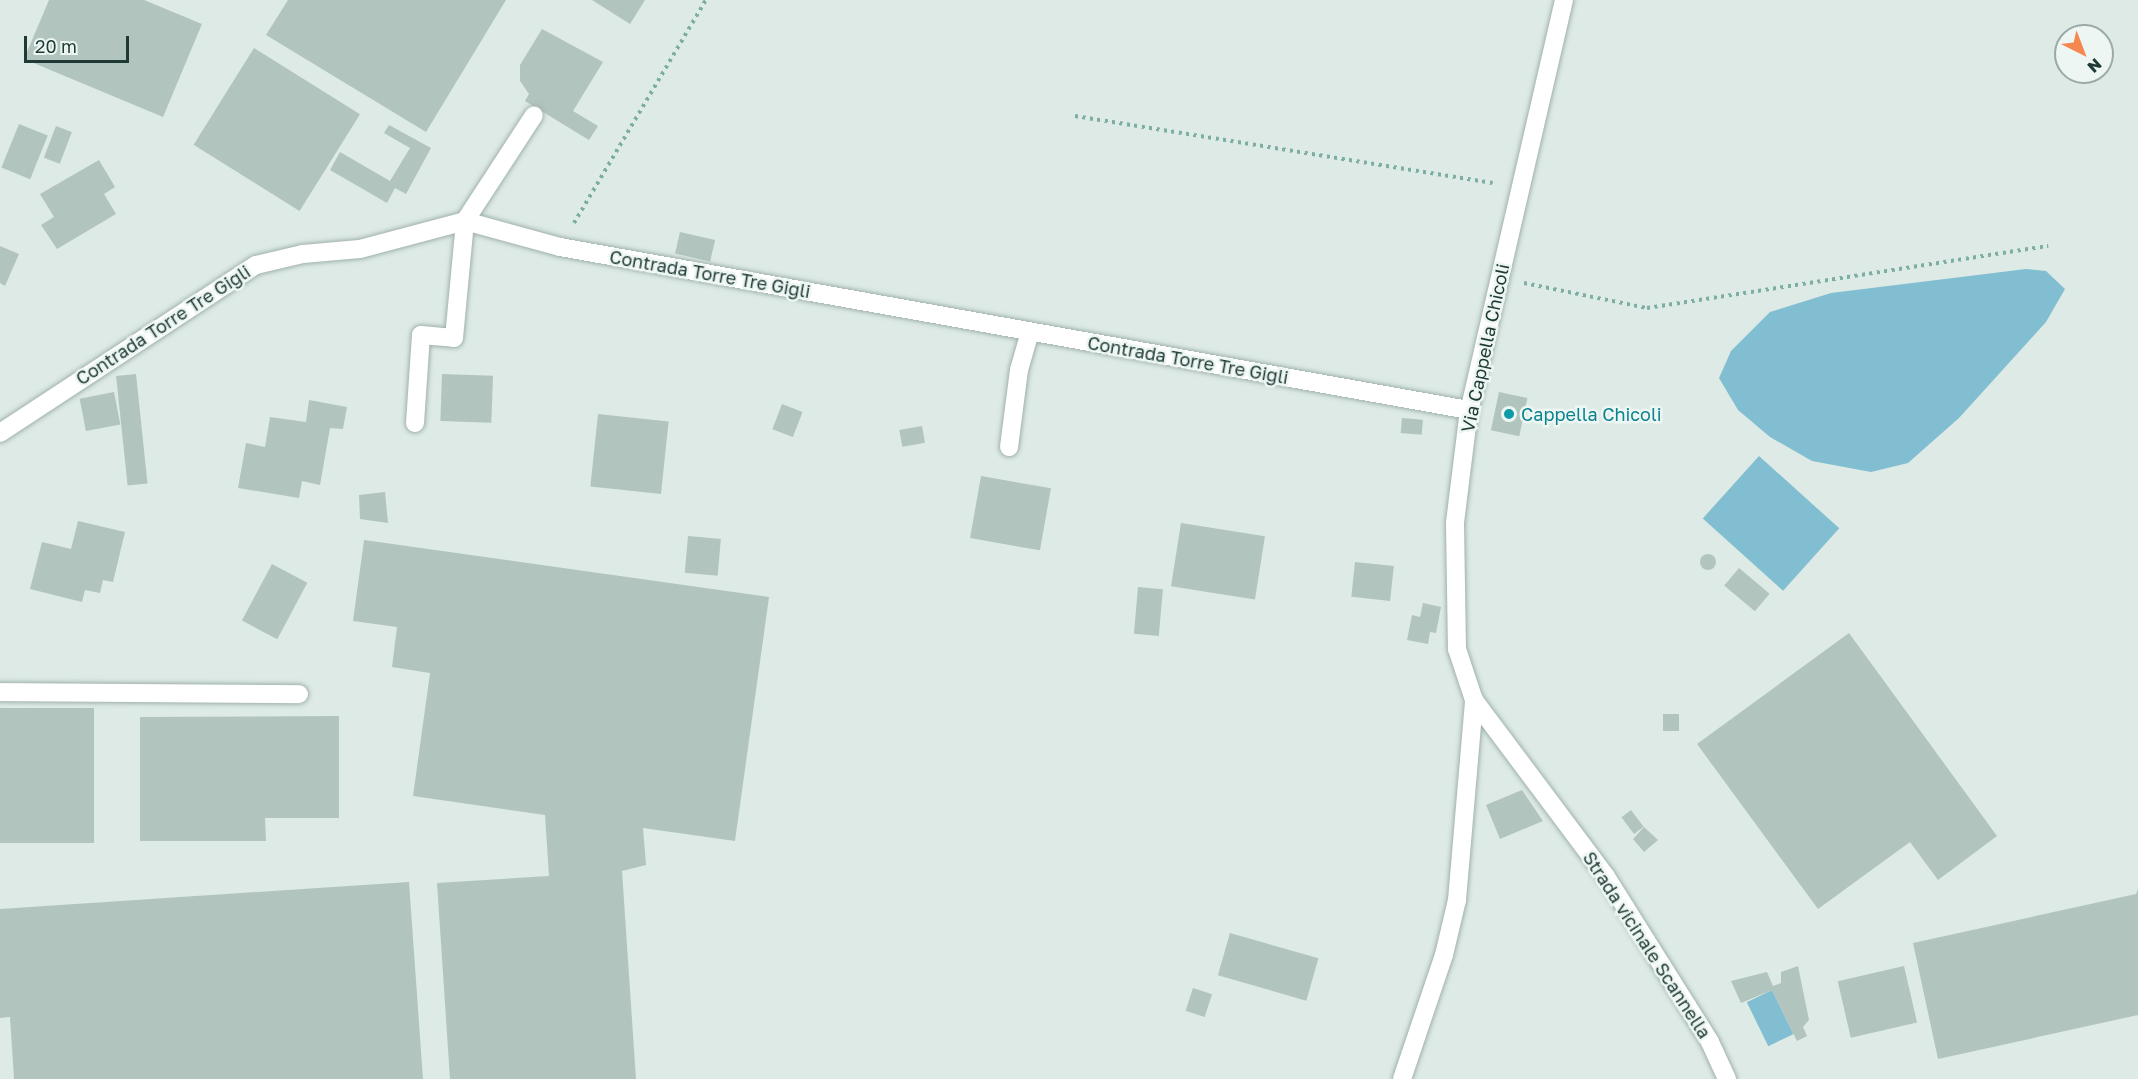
<!DOCTYPE html>
<style>
body{margin:0}
#map{position:relative;width:2138px;height:1079px;overflow:hidden;background:#ddeae5;font-family:"Golos Text",sans-serif}
div>[style]{position:absolute}
.water>*{inset:0;background:#82bed1;transform-origin:0 0}
.building>*{inset:0;background:#b2c4be;transform-origin:0 0}
.round{border-radius:50%}
.path>*{height:4px;margin-top:-2px;transform-origin:0;background:repeating-linear-gradient(90deg,#7caea3 0 3px,transparent 0 7.5px)}
.roads{filter:drop-shadow(0 0 2px #a0b1ac) drop-shadow(0 0 2px #a0b1ac)}
.lane>*{height:18px;margin:-9px;padding:0 9px;transform-origin:9px;border-radius:9px;background:#fff}
.street>*{height:18px;margin:-9px;padding:0 9px;transform-origin:9px;border-radius:9px;background:#fff}
.dots>*{width:16px;height:16px;translate:-50% -50%;box-sizing:border-box;border:3px solid #edf6f3;border-radius:50%}
span{translate:-50% -50%;white-space:nowrap;text-align:center;line-height:1.15;-webkit-text-stroke:5px #edf6f3;paint-order:stroke}
.street-label{font-size:18px;color:#1f3934}
.culture-label{font-size:18px;color:#0d838f}
.left{translate:0 -50%;text-align:left}
.north{position:absolute;left:2054px;top:24px;width:60px;height:60px;box-sizing:border-box;background:#edf6f3;border:2px solid #9baaa7;border-radius:50%;rotate:138deg;font-size:16px;font-weight:700;line-height:24px;text-align:center;color:#1f3934}
.north::after{content:'';display:block;margin:auto;width:21px;height:27px;background:#f5874f;clip-path:polygon(50% 0,100% 100%,50% 72%,0 100%)}
.scale{position:absolute;left:24px;top:36px;width:105px;height:27px;box-sizing:border-box;border:3px solid #1f3934;border-top:0;padding-left:8px;font-size:18px;line-height:21px;white-space:nowrap;color:#1f3934;-webkit-text-stroke:4px #edf6f3;paint-order:stroke}
</style>
<div id="map">
<div class="water">
<i style="clip-path:polygon(2026px 269px,2046px 271px,2065px 289px,2046px 322px,1959px 418px,1908px 463px,1871px 472px,1812px 461px,1770px 437px,1738px 410px,1719px 378px,1731px 351px,1770px 312px,1831px 293px)"></i>
<i style="left:1759px;top:456px;width:108px;height:84px;rotate:42deg"></i>
<i style="left:1772px;top:990px;width:49px;height:28px;rotate:64deg"></i>
</div>
<div class="building">
<i style="clip-path:polygon(49px 0,144px 0,202px 24px,163px 117px,24px 59px)"></i>
<i style="clip-path:polygon(288px 0,506px 0,426px 132px,266px 35px)"></i>
<i style="clip-path:polygon(592px 0,645px 0,630px 24px)"></i>
<i style="clip-path:polygon(542px 29px,603px 62px,573px 111px,598px 126px,589px 140px,525px 101px,529px 94px,520px 81px,520px 65px)"></i>
<i style="left:254px;top:48px;width:125px;height:114px;rotate:32deg"></i>
<i style="left:19px;top:124px;width:31px;height:47px;rotate:22deg"></i>
<i style="clip-path:polygon(389px 125px,431px 148px,406px 194px,395px 188px,387px 203px,330px 170px,340px 152px,390px 181px,410px 148px,384px 133px)"></i>
<i style="left:56px;top:126px;width:17px;height:34px;rotate:21deg"></i>
<i style="clip-path:polygon(99px 160px,115px 187px,104px 194px,116px 214px,57px 249px,41px 225px,54px 217px,40px 194px)"></i>
<i style="left:680px;top:232px;width:36px;height:22px;rotate:13deg"></i>
<i style="clip-path:polygon(0 246px,19px 254px,5px 286px,0 283px)"></i>
<i style="left:136px;top:374px;width:110px;height:20px;rotate:84deg"></i>
<i style="left:442px;top:374px;width:51px;height:47px;rotate:2deg"></i>
<i style="left:114px;top:392px;width:33px;height:35px;rotate:79deg"></i>
<i style="left:1499px;top:392px;width:29px;height:39px;rotate:12deg"></i>
<i style="clip-path:polygon(309px 400px,347px 407px,343px 429px,330px 428px,320px 485px,302px 481px,299px 498px,238px 488px,246px 443px,265px 447px,270px 417px,306px 422px)"></i>
<i style="left:782px;top:404px;width:22px;height:27px;rotate:21deg"></i>
<i style="left:598px;top:414px;width:71px;height:73px;rotate:6deg"></i>
<i style="left:1402px;top:418px;width:21px;height:15px;rotate:5deg"></i>
<i style="left:922px;top:426px;width:17px;height:23px;rotate:80deg"></i>
<i style="left:981px;top:476px;width:71px;height:63px;rotate:10deg"></i>
<i style="clip-path:polygon(385px 492px,388px 523px,360px 519px,359px 495px)"></i>
<i style="clip-path:polygon(78px 521px,125px 532px,113px 582px,103px 580px,100px 593px,85px 590px,82px 602px,30px 589px,42px 542px,71px 549px)"></i>
<i style="left:1181px;top:523px;width:85px;height:64px;rotate:9deg"></i>
<i style="left:688px;top:536px;width:33px;height:37px;rotate:5deg"></i>
<i style="clip-path:polygon(364px 540px,769px 597px,735px 841px,643px 828px,646px 865px,622px 871px,636px 1079px,450px 1079px,437px 883px,549px 876px,545px 815px,413px 796px,430px 673px,392px 667px,397px 627px,353px 621px)"></i>
<i class="round" style="left:1700px;top:554px;width:16px;height:16px"></i>
<i style="left:1355px;top:562px;width:39px;height:35px;rotate:6deg"></i>
<i style="left:272px;top:564px;width:40px;height:64px;rotate:28deg"></i>
<i style="left:1739px;top:568px;width:40px;height:23px;rotate:40deg"></i>
<i style="left:1138px;top:587px;width:25px;height:47px;rotate:5deg"></i>
<i style="clip-path:polygon(1423px 603px,1441px 607px,1436px 633px,1430px 632px,1428px 644px,1407px 640px,1412px 615px,1420px 617px)"></i>
<i style="clip-path:polygon(1849px 633px,1997px 836px,1938px 880px,1910px 842px,1818px 909px,1697px 744px)"></i>
<i style="left:0;top:708px;width:94px;height:135px"></i>
<i style="left:1663px;top:714px;width:16px;height:17px"></i>
<i style="clip-path:polygon(339px 716px,339px 818px,265px 818px,266px 841px,140px 841px,140px 717px)"></i>
<i style="clip-path:polygon(1522px 790px,1543px 821px,1500px 839px,1486px 805px)"></i>
<i style="left:1631px;top:810px;width:21px;height:12px;rotate:53deg"></i>
<i style="clip-path:polygon(1644px 827px,1658px 840px,1644px 852px,1633px 839px)"></i>
<i style="clip-path:polygon(409px 882px,423px 1079px,14px 1079px,10px 1017px,0 1018px,0 909px)"></i>
<i style="clip-path:polygon(2138px 889px,2138px 1015px,1938px 1059px,1913px 943px,2136px 894px)"></i>
<i style="left:1230px;top:933px;width:92px;height:44px;rotate:16deg"></i>
<i style="clip-path:polygon(1798px 966px,1809px 1020px,1803px 1027px,1807px 1036px,1797px 1041px,1772px 990px,1741px 1003px,1731px 981px,1767px 972px,1773px 986px,1781px 983px,1781px 972px)"></i>
<i style="left:1904px;top:966px;width:58px;height:68px;rotate:77deg"></i>
<i style="left:1193px;top:988px;width:20px;height:24px;rotate:18deg"></i>
</div>
<div class="path">
<i style="left:1075px;top:116px;width:423px;rotate:9.1deg"></i>
<i style="left:574px;top:223px;width:259px;rotate:-59.4deg"></i>
<i style="left:1524px;top:283px;width:126px;rotate:11.5deg"></i>
<i style="left:1647px;top:308px;width:406px;rotate:-8.8deg"></i>
</div>
<div class="roads">
<div class="lane">
<i style="left:415px;top:423px;width:88px;rotate:-86.1deg"></i>
<i style="left:421px;top:335px;width:33px;rotate:5deg"></i>
<i style="left:454px;top:338px;width:118px;rotate:-84.6deg"></i>
<i style="left:465px;top:221px;width:126px;rotate:-56.9deg"></i>
<i style="left:1009px;top:447px;width:78px;rotate:-82.6deg"></i>
<i style="left:1019px;top:370px;width:40px;rotate:-74deg"></i>
<i style="left:0;top:692px;width:299px;rotate:0.4deg"></i>
</div>
<div class="street">
<i style="left:1564px;top:0;width:421px;rotate:103deg"></i>
<i style="left:1469px;top:410px;width:114px;rotate:97.1deg"></i>
<i style="left:1455px;top:523px;width:126px;rotate:89.1deg"></i>
<i style="left:1457px;top:649px;width:54px;rotate:71.6deg"></i>
<i style="left:1474px;top:700px;width:219px;rotate:53.2deg"></i>
<i style="left:1605px;top:875px;width:197px;rotate:57.8deg"></i>
<i style="left:1710px;top:1042px;width:41px;rotate:65.3deg"></i>
<i style="left:0;top:433px;width:306px;rotate:-33.3deg"></i>
<i style="left:256px;top:265px;width:48px;rotate:-13.2deg"></i>
<i style="left:303px;top:254px;width:57px;rotate:-5deg"></i>
<i style="left:360px;top:249px;width:109px;rotate:-14.9deg"></i>
<i style="left:465px;top:221px;width:98px;rotate:15.3deg"></i>
<i style="left:560px;top:247px;width:923px;rotate:10.17deg"></i>
<i style="left:1402px;top:1079px;width:131px;rotate:-71.3deg"></i>
<i style="left:1444px;top:955px;width:57px;rotate:-76.7deg"></i>
<i style="left:1457px;top:900px;width:201px;rotate:-85.1deg"></i>
</div>
</div>
<div class="dots">
<i style="left:1509px;top:414px;background:#0f9aa8"></i>
</div>
<div class="street-label">
<span style="left:710px;top:274px;rotate:10deg">Contrada Torre Tre Gigli</span>
<span style="left:163px;top:325px;rotate:-33deg">Contrada Torre Tre Gigli</span>
<span style="left:1485px;top:348px;rotate:-78deg">Via Cappella Chicoli</span>
<span style="left:1188px;top:360px;rotate:10deg">Contrada Torre Tre Gigli</span>
<span style="left:1647px;top:945px;rotate:57deg">Strada vicinale Scannella</span>
</div>
<div class="culture-label">
<span class="left" style="left:1521px;top:414px">Cappella Chicoli</span>
</div>
<div class="north">N</div>
<div class="scale">20 m</div>
</div>
